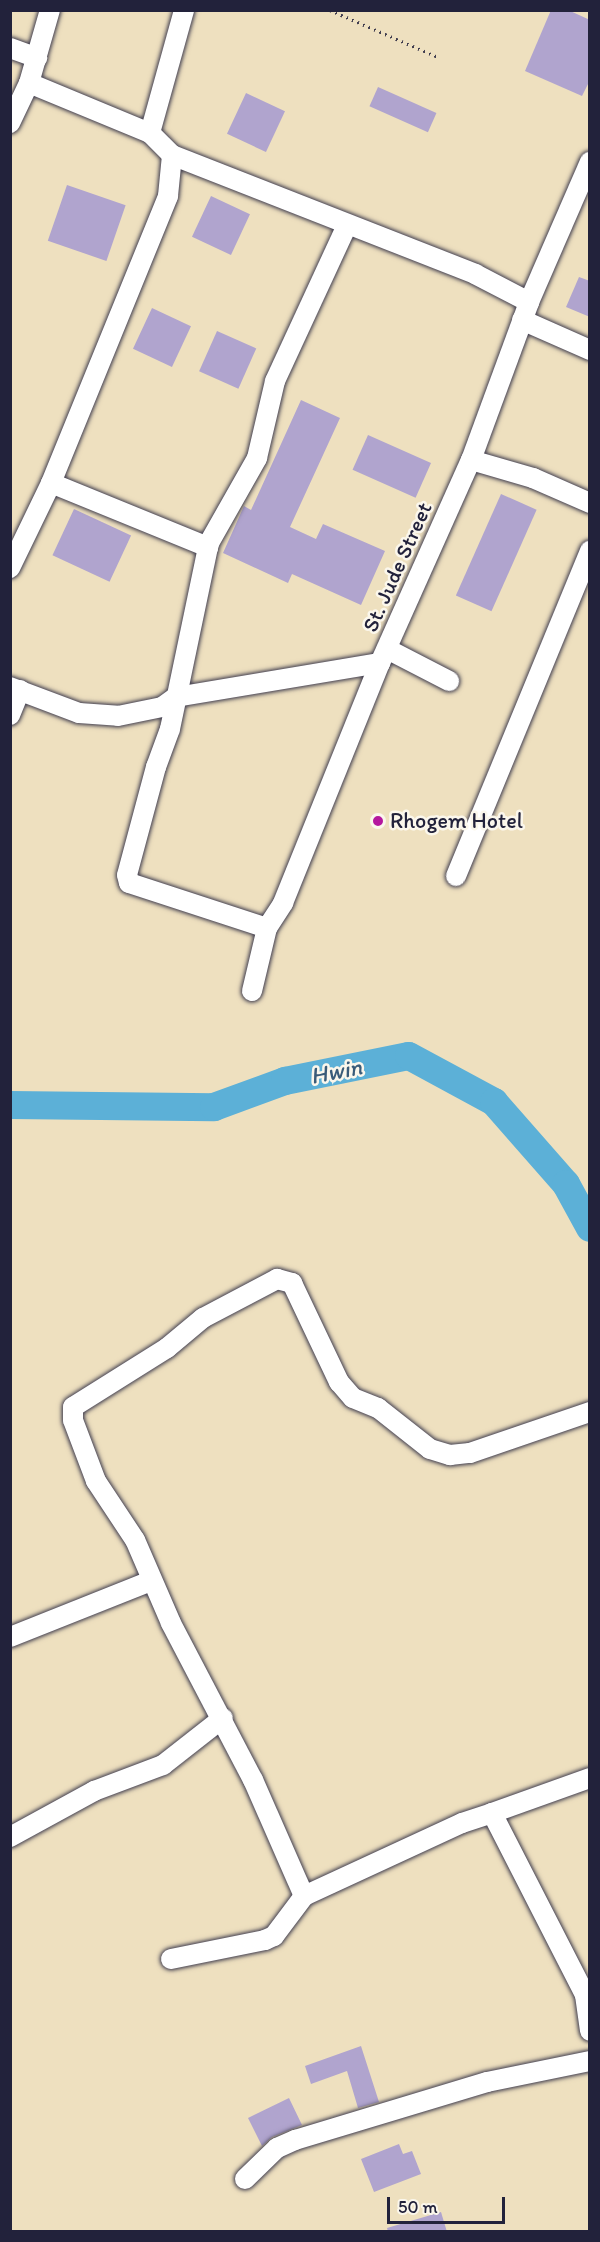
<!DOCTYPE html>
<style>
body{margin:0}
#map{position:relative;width:600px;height:2242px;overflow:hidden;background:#eee0bf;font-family:Itim,sans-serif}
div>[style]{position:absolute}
.river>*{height:28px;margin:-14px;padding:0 14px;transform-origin:14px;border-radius:14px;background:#5cb0d7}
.building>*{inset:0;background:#b0a4ce;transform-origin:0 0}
.path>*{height:3px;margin-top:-1.5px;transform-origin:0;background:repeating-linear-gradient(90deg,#413e4f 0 1.5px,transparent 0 6px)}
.roads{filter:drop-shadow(0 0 2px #413e4f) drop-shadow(0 0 2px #413e4f)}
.minor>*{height:20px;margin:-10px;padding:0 10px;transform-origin:10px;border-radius:10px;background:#fff}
.dots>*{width:16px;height:16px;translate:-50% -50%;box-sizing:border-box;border:3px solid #fbf7ec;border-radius:50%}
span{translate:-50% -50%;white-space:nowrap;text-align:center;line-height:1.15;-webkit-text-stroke:5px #fbf7ec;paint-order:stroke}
.street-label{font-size:22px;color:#22223b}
.poi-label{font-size:22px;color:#22223b}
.left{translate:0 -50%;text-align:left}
.water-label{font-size:24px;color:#395b79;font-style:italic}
.frame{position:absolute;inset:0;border:12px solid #22223b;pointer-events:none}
.scale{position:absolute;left:387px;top:2197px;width:118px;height:27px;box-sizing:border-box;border:3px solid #22223b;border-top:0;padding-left:8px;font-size:18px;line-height:21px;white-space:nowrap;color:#22223b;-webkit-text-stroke:4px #fbf7ec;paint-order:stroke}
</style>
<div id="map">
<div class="river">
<i style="left:10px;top:1105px;width:204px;rotate:0.6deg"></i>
<i style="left:214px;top:1107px;width:76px;rotate:-20.1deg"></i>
<i style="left:285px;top:1081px;width:126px;rotate:-11.4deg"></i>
<i style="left:409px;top:1056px;width:97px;rotate:28.4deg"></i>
<i style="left:494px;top:1102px;width:109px;rotate:48.7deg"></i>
<i style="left:566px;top:1184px;width:50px;rotate:61.4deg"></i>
</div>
<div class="building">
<i style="clip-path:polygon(551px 10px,568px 10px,590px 20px,590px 80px,582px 96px,525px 71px)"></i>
<i style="left:378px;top:87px;width:64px;height:21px;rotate:24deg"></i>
<i style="left:246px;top:93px;width:43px;height:45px;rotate:25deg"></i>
<i style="left:67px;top:185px;width:62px;height:59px;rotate:19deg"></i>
<i style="left:211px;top:196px;width:43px;height:45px;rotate:25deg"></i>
<i style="clip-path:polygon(579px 277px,590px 281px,590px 317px,566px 307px)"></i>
<i style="left:152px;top:308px;width:43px;height:45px;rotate:25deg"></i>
<i style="left:217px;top:331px;width:43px;height:44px;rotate:24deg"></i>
<i style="clip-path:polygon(301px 400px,340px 418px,290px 527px,316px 539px,323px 524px,385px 551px,361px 605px,292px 574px,288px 583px,223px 553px,244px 506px,251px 510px)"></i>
<i style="left:368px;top:435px;width:69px;height:38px;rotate:24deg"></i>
<i style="left:501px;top:494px;width:39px;height:111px;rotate:24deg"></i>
<i style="left:74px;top:509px;width:63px;height:51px;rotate:25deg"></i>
<i style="clip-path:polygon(361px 2046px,379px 2102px,358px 2108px,347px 2071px,311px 2084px,305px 2066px)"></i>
<i style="clip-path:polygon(289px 2098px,302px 2125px,272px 2137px,262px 2146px,248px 2118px)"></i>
<i style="clip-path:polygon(399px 2144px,403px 2154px,412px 2151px,421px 2174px,374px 2192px,361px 2159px)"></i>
<i style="clip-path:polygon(441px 2212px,447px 2232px,388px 2232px,387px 2228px)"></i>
</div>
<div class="path">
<i style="left:330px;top:10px;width:118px;rotate:23.5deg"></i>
</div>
<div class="roads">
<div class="minor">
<i style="left:10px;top:48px;width:29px;rotate:20deg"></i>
<i style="left:29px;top:83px;width:131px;rotate:22.5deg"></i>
<i style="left:150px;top:133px;width:31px;rotate:45deg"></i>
<i style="left:172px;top:155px;width:326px;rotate:21.4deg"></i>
<i style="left:475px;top:274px;width:61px;rotate:27.4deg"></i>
<i style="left:10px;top:123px;width:44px;rotate:-64.6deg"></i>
<i style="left:29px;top:83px;width:76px;rotate:-74deg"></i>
<i style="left:150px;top:133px;width:128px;rotate:-74.5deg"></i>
<i style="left:522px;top:320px;width:74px;rotate:23.8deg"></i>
<i style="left:471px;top:460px;width:65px;rotate:16.2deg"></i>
<i style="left:533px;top:478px;width:62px;rotate:23.7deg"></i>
<i style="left:51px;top:483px;width:170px;rotate:22.2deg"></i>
<i style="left:10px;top:568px;width:94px;rotate:-64.2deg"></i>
<i style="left:51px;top:483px;width:310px;rotate:-67.8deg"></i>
<i style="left:168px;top:196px;width:41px;rotate:-84.4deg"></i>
<i style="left:387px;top:649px;width:70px;rotate:27.3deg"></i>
<i style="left:10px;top:687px;width:74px;rotate:20.6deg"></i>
<i style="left:79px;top:713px;width:39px;rotate:4deg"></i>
<i style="left:118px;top:716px;width:45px;rotate:-11.6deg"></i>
<i style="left:162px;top:707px;width:17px;rotate:-36deg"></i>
<i style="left:176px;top:697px;width:207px;rotate:-9.5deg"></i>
<i style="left:10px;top:715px;width:27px;rotate:-68deg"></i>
<i style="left:456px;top:876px;width:352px;rotate:-67.6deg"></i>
<i style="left:267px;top:928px;width:145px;rotate:-161.9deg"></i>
<i style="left:129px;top:883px;width:8px;rotate:-104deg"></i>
<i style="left:127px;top:875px;width:112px;rotate:-75deg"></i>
<i style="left:156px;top:767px;width:40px;rotate:-69.8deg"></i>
<i style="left:170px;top:729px;width:190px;rotate:-78.2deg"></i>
<i style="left:209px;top:543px;width:98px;rotate:-60.5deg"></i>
<i style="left:257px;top:458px;width:79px;rotate:-76.8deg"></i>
<i style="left:275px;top:381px;width:172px;rotate:-65.2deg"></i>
<i style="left:252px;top:991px;width:65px;rotate:-76.6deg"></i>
<i style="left:267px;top:928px;width:30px;rotate:-57deg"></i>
<i style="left:283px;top:903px;width:259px;rotate:-68deg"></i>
<i style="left:380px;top:663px;width:222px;rotate:-65.9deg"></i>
<i style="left:471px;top:460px;width:168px;rotate:-69.8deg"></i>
<i style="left:529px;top:302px;width:153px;rotate:-66.5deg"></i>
<i style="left:10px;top:1637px;width:152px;rotate:-21.7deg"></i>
<i style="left:492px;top:1813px;width:104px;rotate:-19.7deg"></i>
<i style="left:10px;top:1837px;width:96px;rotate:-28.7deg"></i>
<i style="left:94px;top:1791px;width:74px;rotate:-20.6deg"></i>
<i style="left:163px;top:1765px;width:76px;rotate:-38.1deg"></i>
<i style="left:304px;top:1896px;width:127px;rotate:-113.7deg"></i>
<i style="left:253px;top:1780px;width:177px;rotate:-117.6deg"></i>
<i style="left:171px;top:1623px;width:90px;rotate:-113.4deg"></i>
<i style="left:135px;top:1540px;width:71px;rotate:-123.5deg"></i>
<i style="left:96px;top:1481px;width:65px;rotate:-110.7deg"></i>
<i style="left:73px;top:1420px;width:13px;rotate:-90deg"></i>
<i style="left:73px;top:1407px;width:111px;rotate:-32.1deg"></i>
<i style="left:167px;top:1348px;width:47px;rotate:-39.8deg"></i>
<i style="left:203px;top:1318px;width:84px;rotate:-27.8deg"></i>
<i style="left:277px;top:1279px;width:16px;rotate:15deg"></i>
<i style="left:292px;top:1283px;width:110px;rotate:64.6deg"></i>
<i style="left:339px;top:1382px;width:21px;rotate:49deg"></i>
<i style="left:353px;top:1398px;width:27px;rotate:22deg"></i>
<i style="left:378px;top:1408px;width:66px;rotate:38.3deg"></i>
<i style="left:430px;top:1449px;width:21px;rotate:17deg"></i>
<i style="left:450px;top:1455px;width:20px;rotate:-6deg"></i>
<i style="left:470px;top:1453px;width:127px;rotate:-18.9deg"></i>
<i style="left:171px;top:1959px;width:96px;rotate:-11.4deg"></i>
<i style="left:265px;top:1940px;width:10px;rotate:-24deg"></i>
<i style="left:274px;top:1936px;width:50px;rotate:-53.1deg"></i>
<i style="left:304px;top:1896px;width:174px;rotate:-24.8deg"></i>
<i style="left:462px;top:1823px;width:32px;rotate:-18deg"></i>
<i style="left:492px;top:1813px;width:204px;rotate:62.9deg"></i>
<i style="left:590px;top:1994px;width:5px;rotate:169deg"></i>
<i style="left:585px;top:1995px;width:36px;rotate:82deg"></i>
<i style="left:245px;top:2179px;width:45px;rotate:-44.1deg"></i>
<i style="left:277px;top:2148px;width:20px;rotate:-24deg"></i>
<i style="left:295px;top:2140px;width:201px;rotate:-16.8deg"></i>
<i style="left:487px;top:2082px;width:105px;rotate:-11.5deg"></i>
</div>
</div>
<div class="dots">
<i style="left:378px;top:821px;background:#b5179e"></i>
</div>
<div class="street-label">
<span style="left:397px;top:567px;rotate:-66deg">St. Jude Street</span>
</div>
<div class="poi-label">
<span class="left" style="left:390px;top:821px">Rhogem Hotel</span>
</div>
<div class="water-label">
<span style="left:336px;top:1071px;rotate:-11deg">Hwin</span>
</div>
<div class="frame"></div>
<div class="scale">50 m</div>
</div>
